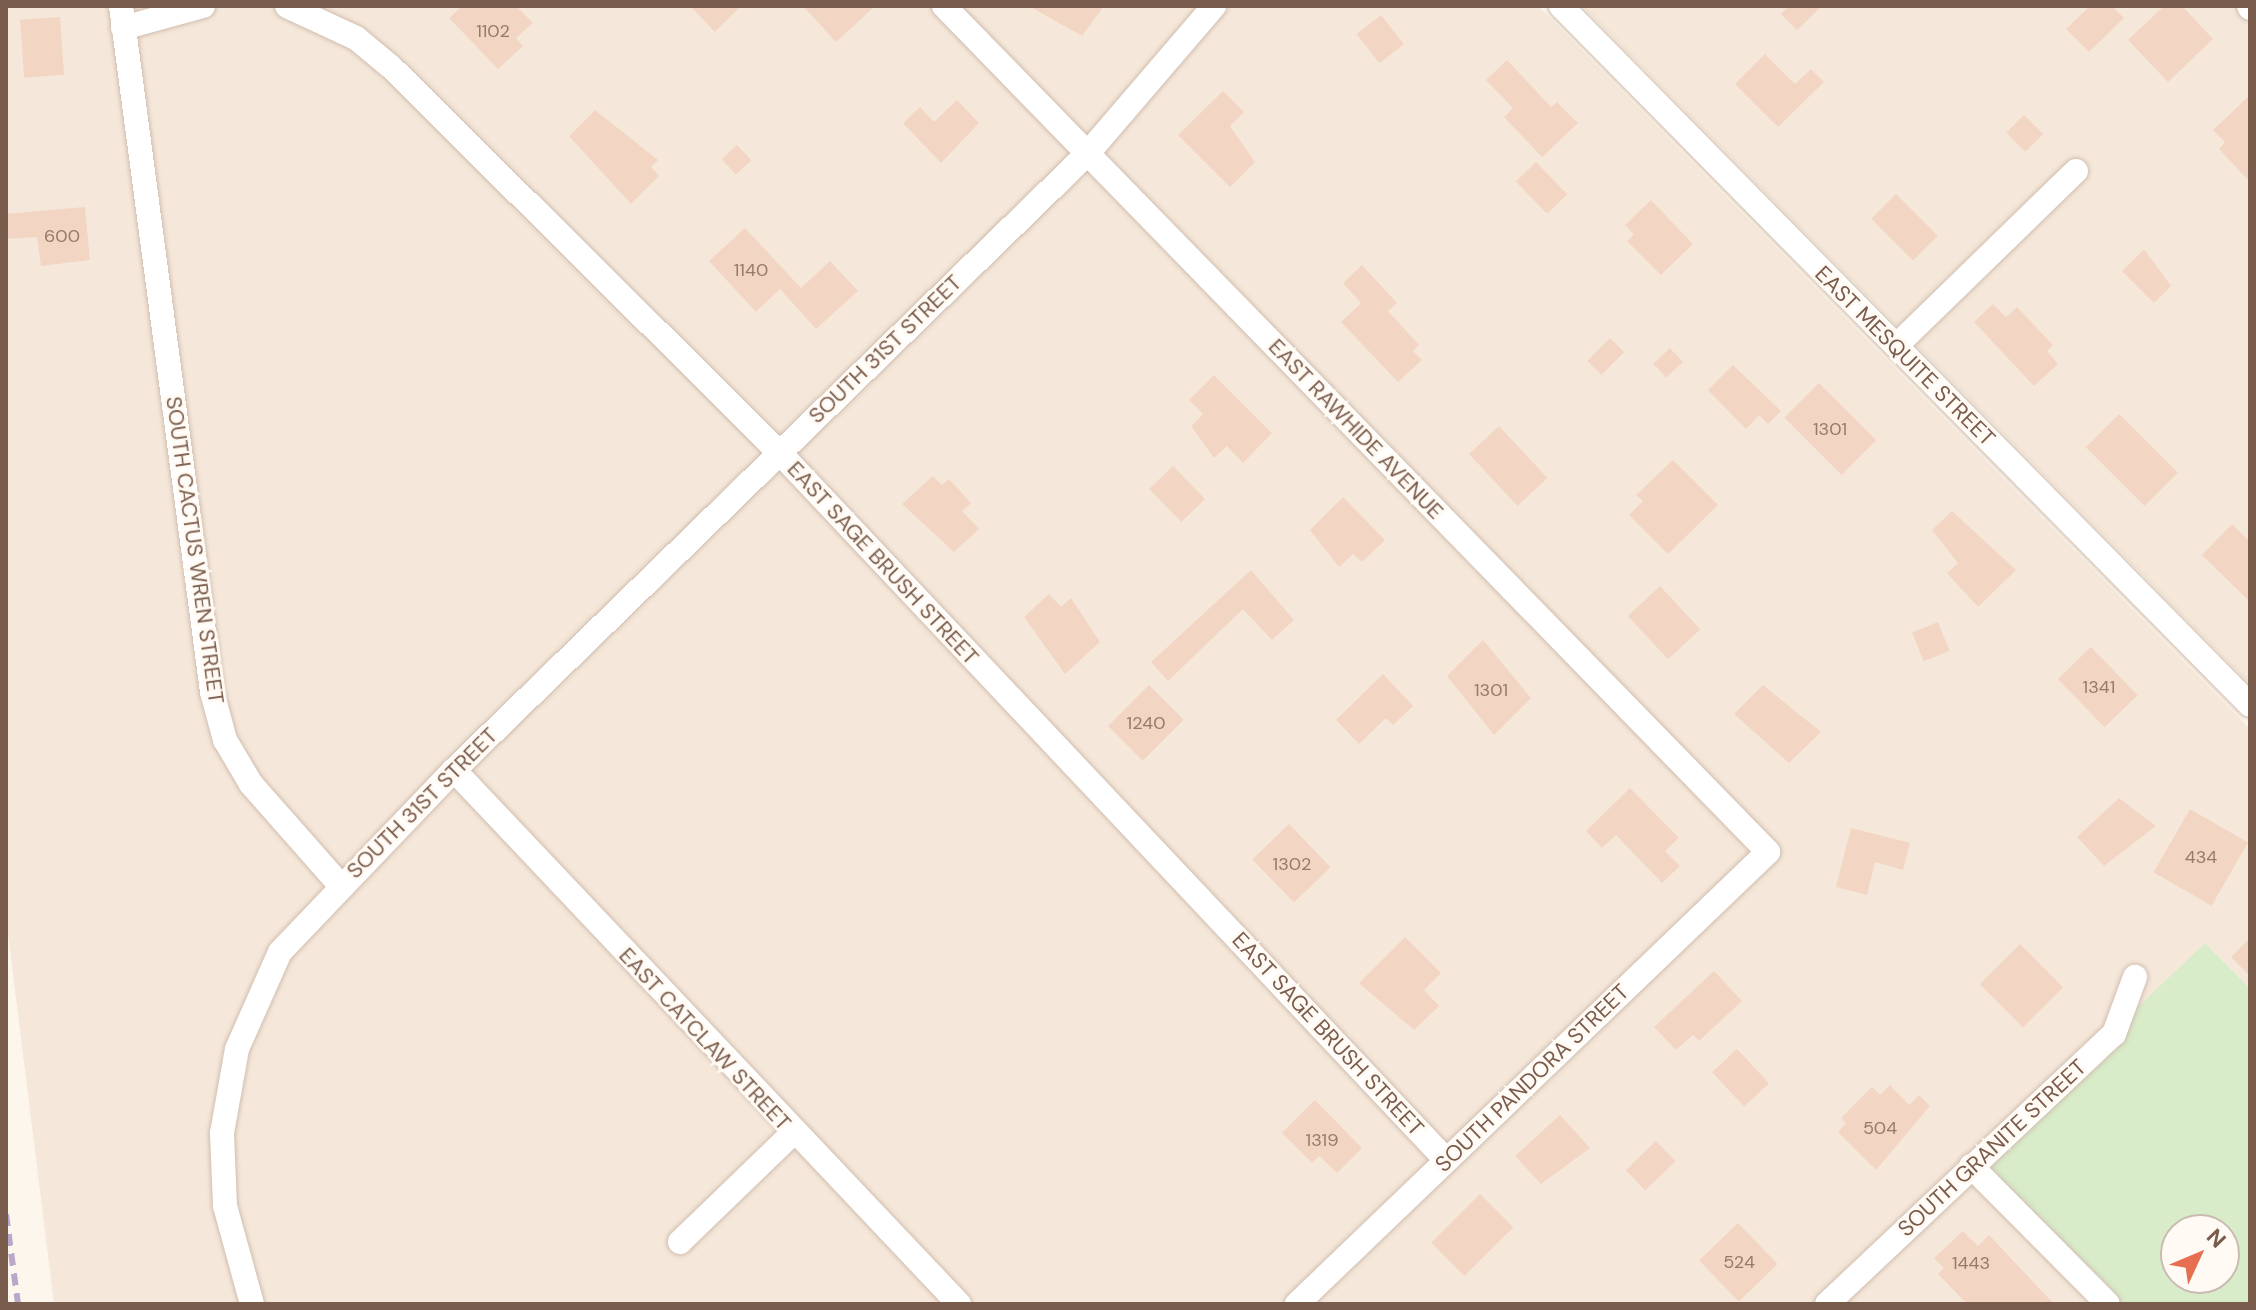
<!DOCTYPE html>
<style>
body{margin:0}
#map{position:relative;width:2256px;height:1310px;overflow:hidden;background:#fdf6ec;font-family:"DM Sans",sans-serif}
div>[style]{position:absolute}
.residential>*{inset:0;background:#f5e8da}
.green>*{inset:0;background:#d8ecc9}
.building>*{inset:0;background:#f3d5c3;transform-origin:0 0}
.roads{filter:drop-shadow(0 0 2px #d1beb0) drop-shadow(0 0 2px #d1beb0)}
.street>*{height:24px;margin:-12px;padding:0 12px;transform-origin:12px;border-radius:12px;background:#fff}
.rail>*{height:6px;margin-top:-3px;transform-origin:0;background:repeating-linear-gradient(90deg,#b9a8c9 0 12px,transparent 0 20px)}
span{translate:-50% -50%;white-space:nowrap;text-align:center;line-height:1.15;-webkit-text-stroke:6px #fffaf3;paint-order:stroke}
.number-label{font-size:18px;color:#987a6a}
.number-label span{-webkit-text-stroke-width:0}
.street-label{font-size:22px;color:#7a5c4d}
.frame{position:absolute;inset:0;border:8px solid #7a5c4d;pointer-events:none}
.north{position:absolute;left:2160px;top:1214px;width:80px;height:80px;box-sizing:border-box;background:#fffaf3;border:2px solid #cabbb1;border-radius:50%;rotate:46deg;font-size:22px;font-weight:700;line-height:32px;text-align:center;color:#7a5c4d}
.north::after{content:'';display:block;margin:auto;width:28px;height:36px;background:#e76f51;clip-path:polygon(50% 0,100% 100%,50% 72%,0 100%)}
</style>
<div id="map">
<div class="residential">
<i style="clip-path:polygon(6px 6px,1538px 6px,2250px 729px,2250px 988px,2205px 943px,2108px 1304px,54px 1304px,6px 919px)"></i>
<i style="clip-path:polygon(1582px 6px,2250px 6px,2250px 684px)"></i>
</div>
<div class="green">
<i style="clip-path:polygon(evenodd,2205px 943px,2250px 988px,2250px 1304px,2108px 1304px,1971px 1166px,2205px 943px,2176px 1230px,2224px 1230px,2224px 1278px,2176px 1278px,2176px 1230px)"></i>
</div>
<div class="building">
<i style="clip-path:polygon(462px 6px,516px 6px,533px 23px,516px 38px,523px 46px,498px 69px,449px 18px)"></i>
<i style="clip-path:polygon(690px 6px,741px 6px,715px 32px)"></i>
<i style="clip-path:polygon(803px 6px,875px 6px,836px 42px)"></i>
<i style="clip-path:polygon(1029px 6px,1104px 6px,1082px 36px)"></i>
<i style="clip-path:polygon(1789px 6px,1822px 6px,1797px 30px,1781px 14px)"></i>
<i style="clip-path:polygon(2090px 6px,2112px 6px,2124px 18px,2089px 52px,2066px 29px)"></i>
<i style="clip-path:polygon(2164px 6px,2182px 6px,2213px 39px,2168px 82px,2128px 40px)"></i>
<i style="left:1381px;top:15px;width:37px;height:31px;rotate:52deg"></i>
<i style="left:60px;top:17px;width:58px;height:40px;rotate:86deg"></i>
<i style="clip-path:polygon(1765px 54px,1795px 84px,1811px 69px,1824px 82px,1778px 127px,1735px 84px)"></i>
<i style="clip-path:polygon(1507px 60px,1551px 107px,1557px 102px,1578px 123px,1542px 157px,1504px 117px,1513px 108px,1486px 80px)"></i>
<i style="clip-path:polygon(1223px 91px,1244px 112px,1230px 126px,1255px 162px,1230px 187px,1178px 135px)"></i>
<i style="clip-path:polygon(2250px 95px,2250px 182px,2219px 149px,2225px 142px,2213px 130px)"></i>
<i style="clip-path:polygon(957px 100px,979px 123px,941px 163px,903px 123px,920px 107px,934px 122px)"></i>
<i style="clip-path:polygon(595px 110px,658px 160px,651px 167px,659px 176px,631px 204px,569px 136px)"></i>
<i style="left:2024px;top:115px;width:27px;height:25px;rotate:45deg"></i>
<i style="left:737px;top:145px;width:21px;height:21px;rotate:47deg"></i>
<i style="left:1536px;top:162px;width:45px;height:28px;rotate:46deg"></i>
<i style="left:1896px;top:194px;width:59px;height:35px;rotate:45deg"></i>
<i style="clip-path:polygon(1651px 200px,1693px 244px,1661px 275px,1627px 241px,1634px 234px,1625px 225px)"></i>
<i style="clip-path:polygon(85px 207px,90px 260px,41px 266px,37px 237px,6px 239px,6px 214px)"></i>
<i style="clip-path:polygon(745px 228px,801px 288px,830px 261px,858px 291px,816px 329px,780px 289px,756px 312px,709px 261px)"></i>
<i style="clip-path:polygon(2144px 249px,2171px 286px,2154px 303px,2122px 271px)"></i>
<i style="clip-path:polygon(1362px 265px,1397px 303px,1388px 311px,1419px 345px,1413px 351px,1422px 360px,1398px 382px,1341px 322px,1361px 303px,1343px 283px)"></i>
<i style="clip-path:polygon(1993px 304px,2006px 317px,2017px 307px,2053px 345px,2047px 351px,2058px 364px,2034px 386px,1974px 322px)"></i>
<i style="left:1610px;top:338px;width:20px;height:32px;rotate:45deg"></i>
<i style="left:1670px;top:348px;width:19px;height:23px;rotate:47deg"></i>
<i style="clip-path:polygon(1733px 365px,1781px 411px,1768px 424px,1759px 415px,1746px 429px,1708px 390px)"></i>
<i style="clip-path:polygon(1214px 375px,1272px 433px,1243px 463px,1227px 446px,1214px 458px,1191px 426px,1203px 414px,1189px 400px)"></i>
<i style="left:1819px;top:383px;width:81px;height:49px;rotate:45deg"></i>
<i style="left:2119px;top:414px;width:83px;height:47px;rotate:45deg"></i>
<i style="left:1499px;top:426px;width:71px;height:41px;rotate:47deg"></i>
<i style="clip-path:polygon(1673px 460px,1718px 505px,1668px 554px,1629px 515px,1643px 501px,1636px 495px)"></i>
<i style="left:1173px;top:466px;width:46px;height:33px;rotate:46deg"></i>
<i style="clip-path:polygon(933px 476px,942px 485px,949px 479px,971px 503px,962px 511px,979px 529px,954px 552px,902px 504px)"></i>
<i style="clip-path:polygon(1343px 497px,1385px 540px,1362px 562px,1353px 554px,1339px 567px,1310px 530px)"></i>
<i style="clip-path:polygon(1952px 511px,2016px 570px,1978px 607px,1947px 573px,1958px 563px,1932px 530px)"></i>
<i style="clip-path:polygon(2232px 524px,2250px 542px,2250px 602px,2202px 555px)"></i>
<i style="clip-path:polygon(1251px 570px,1294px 620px,1272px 640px,1243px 609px,1168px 681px,1151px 662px)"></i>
<i style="left:1660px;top:586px;width:59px;height:44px;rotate:47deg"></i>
<i style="clip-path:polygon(1049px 594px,1061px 607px,1071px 598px,1100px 642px,1065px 674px,1024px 617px)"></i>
<i style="left:1938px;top:622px;width:31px;height:28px;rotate:68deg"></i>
<i style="clip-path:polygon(1483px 640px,1531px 698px,1494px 735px,1447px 676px)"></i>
<i style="left:2091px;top:647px;width:67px;height:46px;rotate:46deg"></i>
<i style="clip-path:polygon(1383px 674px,1413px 706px,1393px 725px,1386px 718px,1359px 744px,1336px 720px)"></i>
<i style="left:1149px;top:685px;width:49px;height:58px;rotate:45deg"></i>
<i style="clip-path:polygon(1763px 685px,1821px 732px,1789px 763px,1734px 714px)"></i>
<i style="clip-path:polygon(1630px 788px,1679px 838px,1665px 851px,1680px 866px,1662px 883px,1616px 835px,1602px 848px,1586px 831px)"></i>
<i style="clip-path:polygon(2119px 798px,2156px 826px,2104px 866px,2077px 837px)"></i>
<i style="left:2190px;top:809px;width:67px;height:73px;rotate:30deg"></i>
<i style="left:1289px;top:824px;width:60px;height:51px;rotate:46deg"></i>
<i style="clip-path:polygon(1851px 828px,1910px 843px,1903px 870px,1875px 862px,1867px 895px,1836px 887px)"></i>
<i style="clip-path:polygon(1405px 937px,1441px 973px,1424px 990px,1439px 1006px,1414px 1030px,1359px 983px)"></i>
<i style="clip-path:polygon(2250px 938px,2250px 976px,2231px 957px)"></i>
<i style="left:2020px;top:944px;width:61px;height:57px;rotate:45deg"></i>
<i style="clip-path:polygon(1714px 971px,1742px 1001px,1699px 1041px,1693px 1035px,1676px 1050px,1654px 1027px)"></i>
<i style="left:1737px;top:1049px;width:47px;height:34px;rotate:47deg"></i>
<i style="clip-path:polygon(1890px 1085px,1909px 1105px,1919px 1095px,1930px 1106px,1876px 1170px,1838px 1132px,1846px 1123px,1841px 1118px,1872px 1087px,1880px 1095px)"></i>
<i style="clip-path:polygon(1315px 1100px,1362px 1148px,1337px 1173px,1319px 1156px,1312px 1163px,1282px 1133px)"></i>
<i style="clip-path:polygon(1560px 1115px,1590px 1148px,1541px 1184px,1515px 1156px)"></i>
<i style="left:1656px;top:1141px;width:28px;height:42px;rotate:46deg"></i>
<i style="left:1480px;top:1194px;width:47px;height:69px;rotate:45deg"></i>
<i style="left:1738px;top:1223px;width:57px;height:54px;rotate:46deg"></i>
<i style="clip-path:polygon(1963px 1231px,1978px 1246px,1989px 1235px,2054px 1304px,1967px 1304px,1938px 1274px,1944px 1268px,1934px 1258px)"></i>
</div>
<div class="roads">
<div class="street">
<i style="left:121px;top:6px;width:692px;rotate:82.44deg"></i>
<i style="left:212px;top:692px;width:50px;rotate:74.8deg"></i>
<i style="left:225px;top:740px;width:51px;rotate:59.4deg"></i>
<i style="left:251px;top:784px;width:135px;rotate:48.6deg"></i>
<i style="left:287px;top:6px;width:76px;rotate:24.9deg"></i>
<i style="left:356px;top:38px;width:45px;rotate:39.6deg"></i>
<i style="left:391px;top:67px;width:548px;rotate:44.78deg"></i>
<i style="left:780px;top:453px;width:971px;rotate:46.71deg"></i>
<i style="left:944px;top:6px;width:1181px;rotate:45.75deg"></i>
<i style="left:1768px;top:852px;width:653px;rotate:136.18deg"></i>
<i style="left:1561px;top:6px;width:981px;rotate:45.41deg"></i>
<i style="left:2249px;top:6px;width:2px;rotate:63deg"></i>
<i style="left:123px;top:28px;width:83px;rotate:-15.4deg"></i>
<i style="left:1896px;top:346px;width:251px;rotate:-44.2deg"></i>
<i style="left:454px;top:770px;width:735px;rotate:46.6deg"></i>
<i style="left:1971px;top:1166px;width:194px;rotate:45.2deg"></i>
<i style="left:680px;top:1242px;width:157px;rotate:-44deg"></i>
<i style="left:252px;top:1304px;width:102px;rotate:-105.4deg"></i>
<i style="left:225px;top:1206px;width:73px;rotate:-92.4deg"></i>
<i style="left:222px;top:1133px;width:85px;rotate:-79.9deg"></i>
<i style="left:237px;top:1049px;width:106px;rotate:-66.1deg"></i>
<i style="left:280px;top:952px;width:252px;rotate:-46.3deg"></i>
<i style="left:454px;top:770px;width:885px;rotate:-44.22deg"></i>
<i style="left:1088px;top:153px;width:194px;rotate:-49.4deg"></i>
<i style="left:1827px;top:1304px;width:394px;rotate:-43.3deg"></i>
<i style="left:2114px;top:1034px;width:61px;rotate:-69.8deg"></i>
</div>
</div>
<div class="rail">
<i style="left:6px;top:1214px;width:91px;rotate:82.4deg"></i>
</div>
<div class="number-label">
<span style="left:493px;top:31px">1102</span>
<span style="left:62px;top:236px">600</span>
<span style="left:751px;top:270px">1140</span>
<span style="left:1830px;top:429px">1301</span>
<span style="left:2099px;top:687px">1341</span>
<span style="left:1491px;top:690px">1301</span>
<span style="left:1146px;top:723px">1240</span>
<span style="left:2201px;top:857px">434</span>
<span style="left:1292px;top:864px">1302</span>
<span style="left:1880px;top:1128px">504</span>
<span style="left:1322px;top:1140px">1319</span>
<span style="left:1739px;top:1262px">524</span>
<span style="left:1971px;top:1263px">1443</span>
</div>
<div class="street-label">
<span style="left:885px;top:349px;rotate:-44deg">SOUTH 31ST STREET</span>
<span style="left:1905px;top:356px;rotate:45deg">EAST MESQUITE STREET</span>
<span style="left:1356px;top:429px;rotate:46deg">EAST RAWHIDE AVENUE</span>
<span style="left:195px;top:550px;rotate:82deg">SOUTH CACTUS WREN STREET</span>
<span style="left:883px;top:563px;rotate:47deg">EAST SAGE BRUSH STREET</span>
<span style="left:422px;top:803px;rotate:-45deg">SOUTH 31ST STREET</span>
<span style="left:1328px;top:1034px;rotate:47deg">EAST SAGE BRUSH STREET</span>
<span style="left:705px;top:1039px;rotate:47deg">EAST CATCLAW STREET</span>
<span style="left:1532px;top:1078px;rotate:-44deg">SOUTH PANDORA STREET</span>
<span style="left:1992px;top:1148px;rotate:-43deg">SOUTH GRANITE STREET</span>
</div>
<div class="frame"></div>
<div class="north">N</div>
</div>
